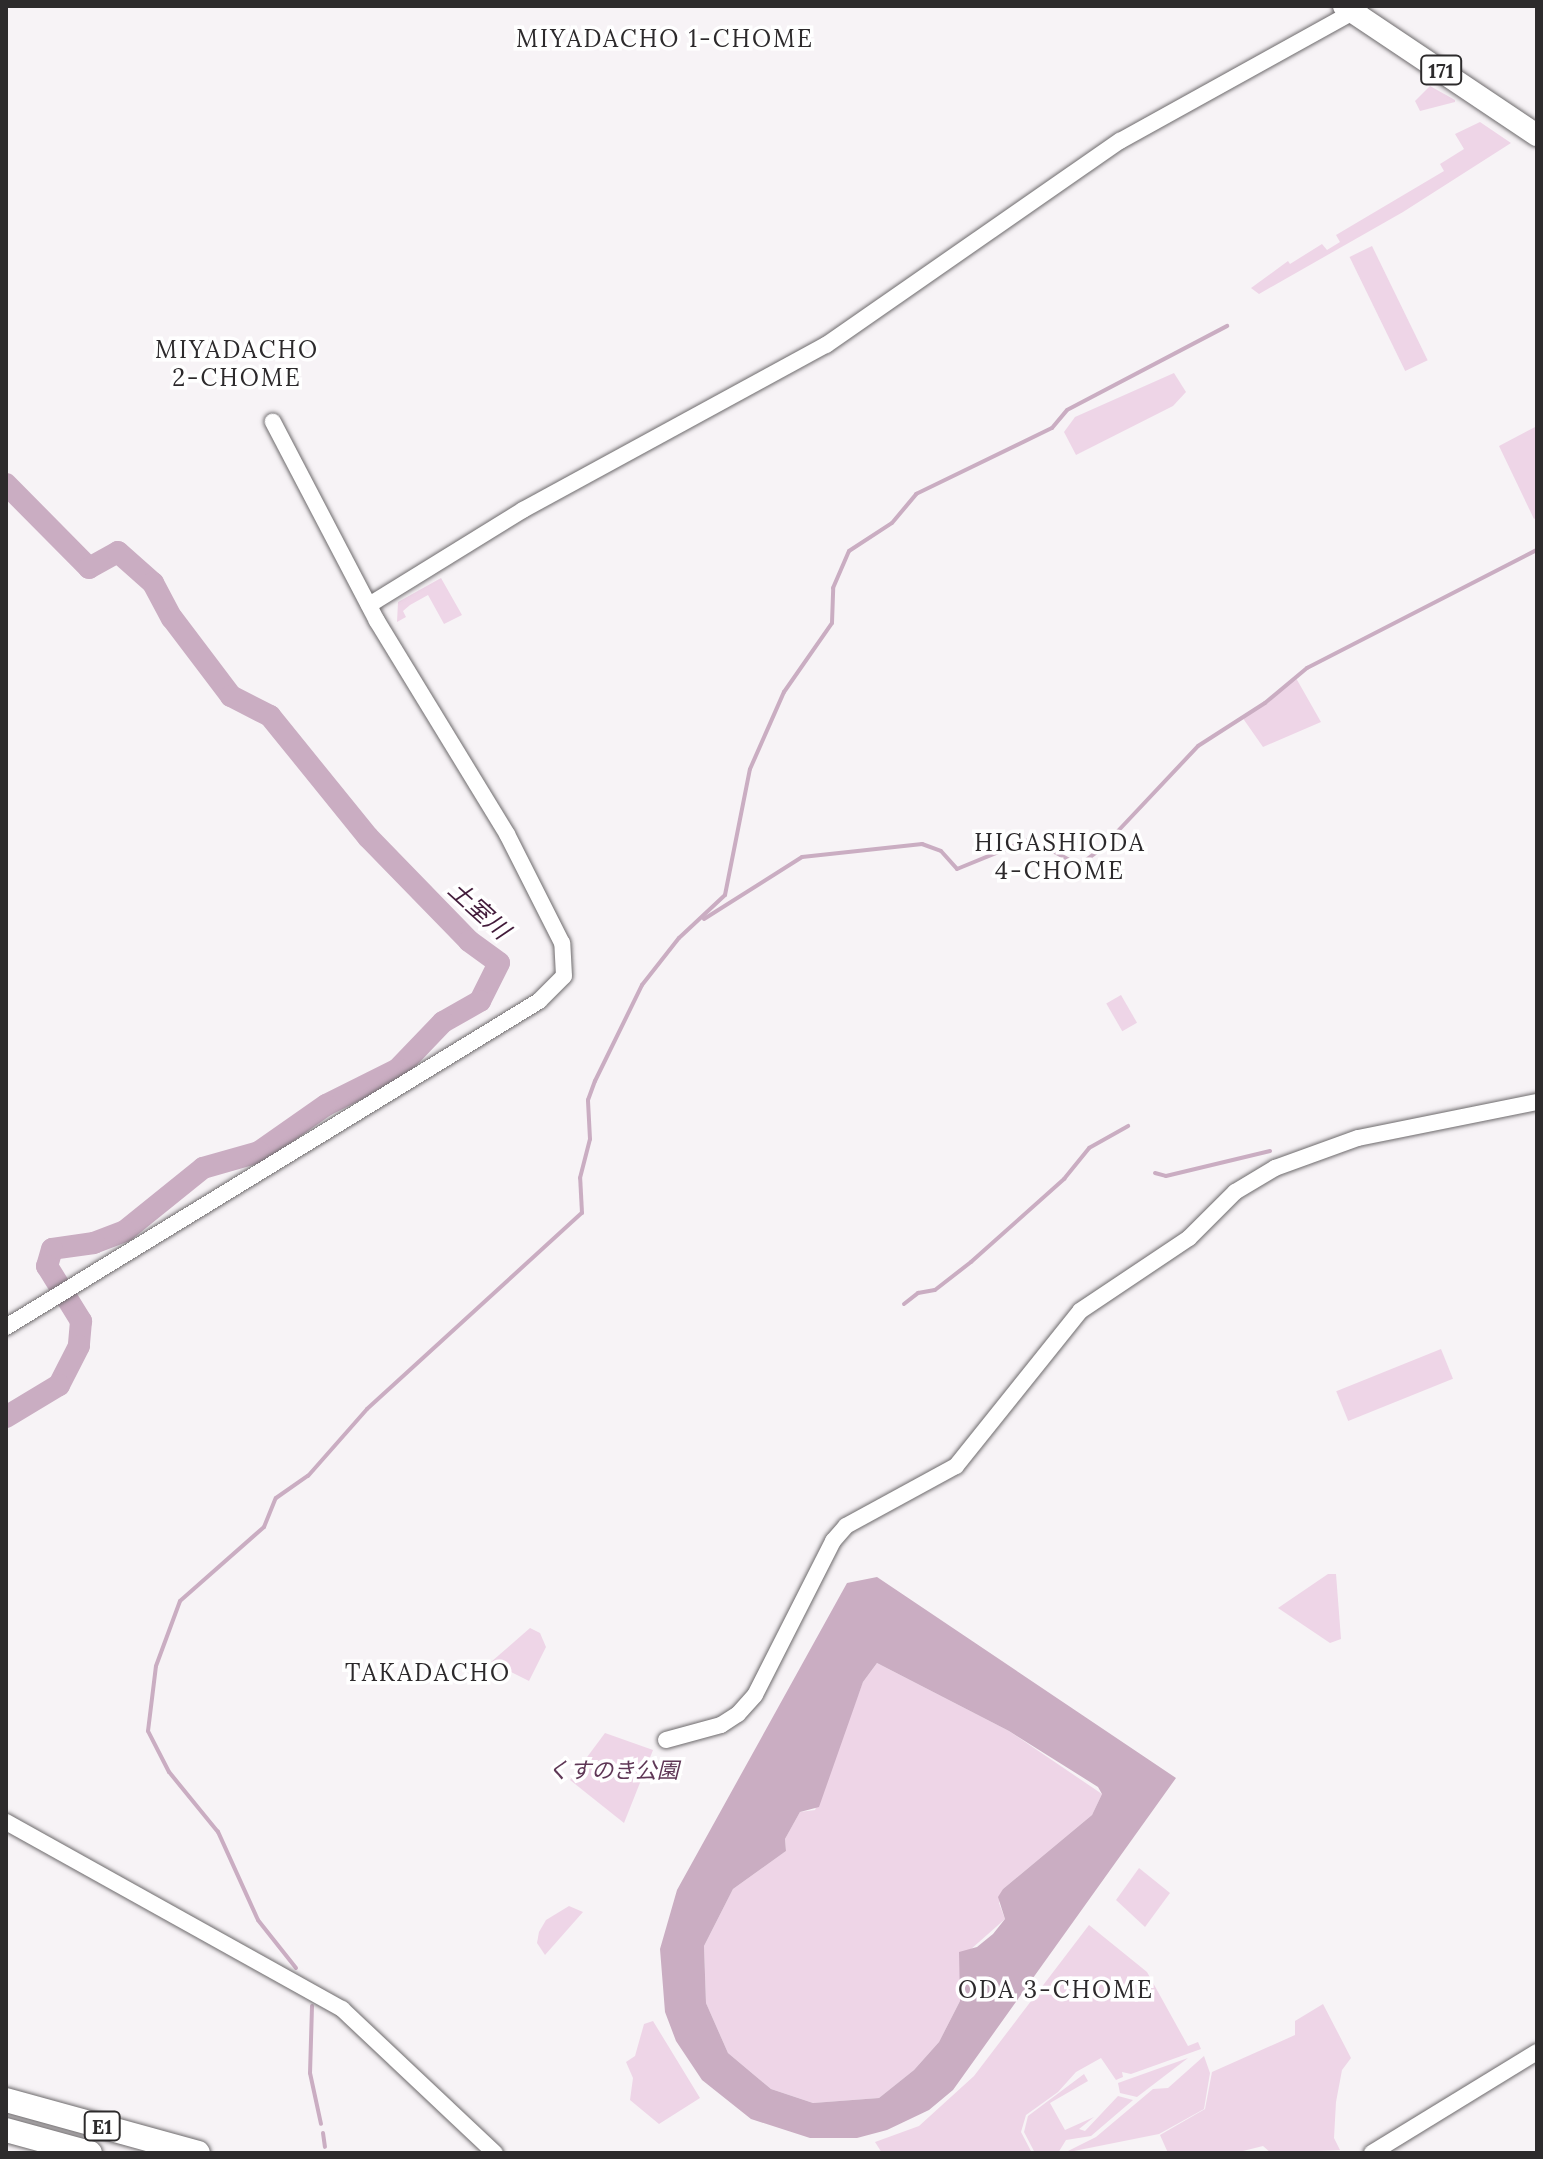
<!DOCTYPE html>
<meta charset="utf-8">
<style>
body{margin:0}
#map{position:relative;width:1543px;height:2159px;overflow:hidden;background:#f7f3f6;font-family:Lora,"Noto Sans JP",serif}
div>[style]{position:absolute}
.green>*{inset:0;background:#eed5e7;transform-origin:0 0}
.water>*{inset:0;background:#caadc2}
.stream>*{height:4px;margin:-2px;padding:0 2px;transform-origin:2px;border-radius:2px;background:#caadc2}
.river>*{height:22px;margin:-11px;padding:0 11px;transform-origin:11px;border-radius:11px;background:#caadc2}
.roads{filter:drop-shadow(0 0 2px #6d6a6c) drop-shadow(0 0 2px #6d6a6c)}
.tertiary>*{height:16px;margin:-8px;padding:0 8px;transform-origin:8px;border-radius:8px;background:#fff}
.trunk>*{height:22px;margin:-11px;padding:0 11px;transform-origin:11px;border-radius:11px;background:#fff}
.motorway>*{height:24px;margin:-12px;padding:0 12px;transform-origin:12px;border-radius:12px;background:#fff}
span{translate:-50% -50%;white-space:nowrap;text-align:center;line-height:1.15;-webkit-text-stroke:7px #fff;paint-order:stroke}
.shield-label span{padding:2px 6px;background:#fff;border:2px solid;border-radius:6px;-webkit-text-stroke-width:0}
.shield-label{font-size:20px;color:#2d2b2c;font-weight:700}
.park-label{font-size:22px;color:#5f3756;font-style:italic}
.neighbourhood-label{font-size:24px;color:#2c292b;letter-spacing:2px}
.water-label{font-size:24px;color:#421b3a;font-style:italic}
.frame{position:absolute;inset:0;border:8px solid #2d2b2c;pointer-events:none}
</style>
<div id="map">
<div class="green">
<i style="clip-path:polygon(1430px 86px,1455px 100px,1455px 102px,1420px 111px,1415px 101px)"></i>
<i style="clip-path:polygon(1480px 122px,1511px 143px,1403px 212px,1259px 294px,1251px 288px,1288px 261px,1290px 264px,1322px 244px,1327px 250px,1340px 242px,1336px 235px,1444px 171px,1440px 164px,1464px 149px,1455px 134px)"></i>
<i style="left:1372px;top:246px;width:127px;height:25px;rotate:64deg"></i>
<i style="clip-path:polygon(1174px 373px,1186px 392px,1173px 406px,1076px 455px,1064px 432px,1075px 417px)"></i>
<i style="clip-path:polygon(1537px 426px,1537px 517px,1534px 519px,1499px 446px)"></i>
<i style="clip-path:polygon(441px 578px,462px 615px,444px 624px,428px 595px,410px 605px,403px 611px,406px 617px,397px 622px,398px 602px)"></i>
<i style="clip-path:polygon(1296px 678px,1321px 722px,1263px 747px,1242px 717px,1267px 704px)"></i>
<i style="left:1121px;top:995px;width:32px;height:17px;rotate:60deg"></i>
<i style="left:1441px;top:1349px;width:32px;height:113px;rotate:68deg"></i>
<i style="clip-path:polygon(1328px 1574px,1336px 1574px,1341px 1639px,1330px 1643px,1278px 1608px)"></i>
<i style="clip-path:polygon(530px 1628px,540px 1633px,546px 1647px,529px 1681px,491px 1662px)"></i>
<i style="clip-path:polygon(877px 1663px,1009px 1731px,1102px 1794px,1092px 1815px,1003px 1889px,999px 1903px,1005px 1919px,970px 1950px,961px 1968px,960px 2001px,939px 2042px,914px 2070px,879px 2098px,813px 2103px,771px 2089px,728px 2053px,706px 2003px,704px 1946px,733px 1889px,786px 1851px,785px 1839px,800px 1812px,815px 1810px,863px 1682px)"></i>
<i style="clip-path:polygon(605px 1733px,653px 1750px,624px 1823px,570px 1780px)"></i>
<i style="clip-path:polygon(1139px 1868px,1170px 1893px,1145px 1927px,1116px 1900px)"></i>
<i style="clip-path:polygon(569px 1906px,583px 1912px,545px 1955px,537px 1943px,539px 1932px,546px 1920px)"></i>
<i style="clip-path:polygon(1089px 1925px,1147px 1972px,1188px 2046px,1198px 2042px,1201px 2049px,1131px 2074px,1122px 2072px,1123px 2077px,1116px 2080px,1101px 2058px,1076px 2072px,1058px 2092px,1026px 2115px,1021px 2132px,1032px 2153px,882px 2153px,875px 2142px,919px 2126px,974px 2076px)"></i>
<i style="clip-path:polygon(1323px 2004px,1351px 2058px,1342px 2070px,1336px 2102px,1334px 2138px,1340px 2150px,1271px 2153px,1263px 2146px,1235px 2153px,1168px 2153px,1160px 2135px,1205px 2109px,1212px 2072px,1295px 2035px,1295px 2021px)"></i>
<i style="clip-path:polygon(653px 2021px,700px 2098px,659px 2124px,630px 2100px,633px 2078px,626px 2062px,635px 2056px,644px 2024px)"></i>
<i style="clip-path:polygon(1204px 2056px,1210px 2073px,1204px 2109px,1159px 2134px,1064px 2153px,1096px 2137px,1153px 2089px,1168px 2088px)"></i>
<i style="clip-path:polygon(1188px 2058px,1137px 2097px,1120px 2093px,1118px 2083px)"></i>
<i style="clip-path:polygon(1084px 2074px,1088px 2081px,1050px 2103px,1065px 2130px,1094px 2117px,1079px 2129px,1085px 2131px,1118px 2096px,1133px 2100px,1091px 2136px,1066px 2140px,1058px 2153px,1035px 2153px,1024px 2132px,1028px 2116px)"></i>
</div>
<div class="water">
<i style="clip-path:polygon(evenodd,877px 1577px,1176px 1778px,953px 2090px,929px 2110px,887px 2130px,857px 2138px,810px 2138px,751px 2119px,702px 2080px,676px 2041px,665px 2012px,660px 1949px,677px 1890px,847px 1583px,877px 1577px,877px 1663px,1009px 1731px,1098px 1787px,1102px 1794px,1092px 1815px,1003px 1889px,998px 1897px,1005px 1919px,993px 1934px,977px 1947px,959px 1952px,960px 2001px,939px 2042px,914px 2070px,879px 2098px,813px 2103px,771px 2089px,728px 2053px,706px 2003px,704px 1946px,733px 1889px,786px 1851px,785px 1839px,800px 1812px,819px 1807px,863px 1682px,877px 1663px)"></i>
</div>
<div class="stream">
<i style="left:704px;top:919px;width:116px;rotate:-32.3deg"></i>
<i style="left:802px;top:857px;width:121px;rotate:-6.2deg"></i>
<i style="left:922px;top:844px;width:20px;rotate:20deg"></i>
<i style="left:941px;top:851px;width:24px;rotate:48deg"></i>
<i style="left:957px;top:869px;width:79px;rotate:-22.3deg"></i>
<i style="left:1030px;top:839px;width:55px;rotate:28deg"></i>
<i style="left:1079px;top:865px;width:27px;rotate:-36deg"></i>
<i style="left:1101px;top:849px;width:141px;rotate:-46.7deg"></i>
<i style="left:1198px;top:746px;width:80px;rotate:-32.7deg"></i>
<i style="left:1265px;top:703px;width:55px;rotate:-39.8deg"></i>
<i style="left:1307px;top:668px;width:259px;rotate:-27.2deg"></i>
<i style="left:1155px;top:1173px;width:11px;rotate:15deg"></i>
<i style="left:1166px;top:1176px;width:107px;rotate:-13.5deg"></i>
<i style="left:904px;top:1304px;width:18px;rotate:-38deg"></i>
<i style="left:918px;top:1293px;width:17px;rotate:-10deg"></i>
<i style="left:935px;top:1290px;width:46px;rotate:-37.9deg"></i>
<i style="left:971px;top:1262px;width:125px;rotate:-41.7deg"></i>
<i style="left:1064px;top:1179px;width:40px;rotate:-51deg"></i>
<i style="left:1089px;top:1148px;width:45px;rotate:-29.4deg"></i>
<i style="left:296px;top:1968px;width:61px;rotate:-128.4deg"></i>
<i style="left:258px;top:1920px;width:97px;rotate:-114.4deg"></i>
<i style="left:218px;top:1832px;width:77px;rotate:-129.2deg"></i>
<i style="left:169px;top:1772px;width:46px;rotate:-117.1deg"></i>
<i style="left:148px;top:1731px;width:65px;rotate:-83deg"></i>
<i style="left:156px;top:1666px;width:69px;rotate:-69.7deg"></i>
<i style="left:180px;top:1601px;width:112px;rotate:-41.4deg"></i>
<i style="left:264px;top:1527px;width:31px;rotate:-68deg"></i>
<i style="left:276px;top:1498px;width:39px;rotate:-35deg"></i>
<i style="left:308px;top:1476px;width:89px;rotate:-48.6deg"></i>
<i style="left:367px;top:1409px;width:291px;rotate:-42.4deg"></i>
<i style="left:582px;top:1213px;width:35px;rotate:-93deg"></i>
<i style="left:580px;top:1178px;width:40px;rotate:-75.6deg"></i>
<i style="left:590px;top:1139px;width:39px;rotate:-93deg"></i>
<i style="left:588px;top:1100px;width:20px;rotate:-70deg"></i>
<i style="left:595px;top:1081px;width:107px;rotate:-63.9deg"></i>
<i style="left:642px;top:985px;width:60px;rotate:-51.8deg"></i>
<i style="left:679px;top:938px;width:63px;rotate:-43.1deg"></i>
<i style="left:725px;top:895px;width:128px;rotate:-78.8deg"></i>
<i style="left:750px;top:769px;width:84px;rotate:-66.2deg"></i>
<i style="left:784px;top:692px;width:84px;rotate:-55.2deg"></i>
<i style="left:832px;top:623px;width:35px;rotate:-88deg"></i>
<i style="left:833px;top:588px;width:40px;rotate:-66.6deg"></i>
<i style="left:849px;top:551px;width:51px;rotate:-33.1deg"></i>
<i style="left:892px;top:523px;width:38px;rotate:-50deg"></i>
<i style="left:916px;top:494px;width:151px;rotate:-25.9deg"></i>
<i style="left:1052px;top:428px;width:23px;rotate:-50deg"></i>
<i style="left:1067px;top:410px;width:181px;rotate:-27.7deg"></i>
<i style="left:312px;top:2006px;width:67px;rotate:91.7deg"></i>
<i style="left:310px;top:2073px;width:52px;rotate:77.8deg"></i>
<i style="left:323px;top:2133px;width:14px;rotate:82deg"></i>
</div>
<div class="river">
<i style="left:6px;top:484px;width:118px;rotate:45.3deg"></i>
<i style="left:89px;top:568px;width:33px;rotate:-29deg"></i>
<i style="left:118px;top:552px;width:47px;rotate:41.5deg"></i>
<i style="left:153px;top:583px;width:40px;rotate:62deg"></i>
<i style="left:172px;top:618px;width:98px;rotate:52.9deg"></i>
<i style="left:231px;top:696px;width:44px;rotate:27.1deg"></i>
<i style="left:270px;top:716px;width:156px;rotate:51deg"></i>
<i style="left:368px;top:837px;width:145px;rotate:45.8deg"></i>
<i style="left:469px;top:941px;width:37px;rotate:36deg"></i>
<i style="left:499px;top:963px;width:42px;rotate:116.6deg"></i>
<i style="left:480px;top:1001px;width:43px;rotate:150.4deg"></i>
<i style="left:443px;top:1022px;width:65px;rotate:133.8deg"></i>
<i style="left:398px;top:1069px;width:80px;rotate:153.4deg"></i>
<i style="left:326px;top:1105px;width:82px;rotate:145deg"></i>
<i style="left:259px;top:1152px;width:58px;rotate:164.1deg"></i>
<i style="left:203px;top:1168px;width:100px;rotate:141.1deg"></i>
<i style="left:125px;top:1231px;width:33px;rotate:159deg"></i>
<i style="left:94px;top:1243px;width:42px;rotate:171.9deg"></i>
<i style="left:52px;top:1249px;width:18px;rotate:106deg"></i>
<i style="left:47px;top:1266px;width:65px;rotate:58.3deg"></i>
<i style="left:81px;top:1321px;width:25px;rotate:95deg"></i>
<i style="left:79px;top:1346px;width:44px;rotate:117.1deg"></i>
<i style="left:59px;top:1385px;width:62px;rotate:148.9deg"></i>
</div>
<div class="roads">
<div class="tertiary">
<i style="left:369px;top:605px;width:181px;rotate:-31.7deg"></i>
<i style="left:523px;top:510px;width:345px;rotate:-28.6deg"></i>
<i style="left:826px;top:345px;width:358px;rotate:-34.8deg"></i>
<i style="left:1120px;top:141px;width:274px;rotate:-29deg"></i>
<i style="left:6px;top:1327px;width:625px;rotate:-31.45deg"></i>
<i style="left:539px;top:1001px;width:35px;rotate:-45deg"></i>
<i style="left:564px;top:976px;width:33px;rotate:-93deg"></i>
<i style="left:562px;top:943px;width:122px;rotate:-116.8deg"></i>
<i style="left:507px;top:834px;width:250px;rotate:-121.4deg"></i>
<i style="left:377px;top:621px;width:225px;rotate:-117.6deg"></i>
<i style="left:666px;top:1740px;width:57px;rotate:-15.3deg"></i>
<i style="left:721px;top:1725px;width:20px;rotate:-33deg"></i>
<i style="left:738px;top:1714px;width:25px;rotate:-48deg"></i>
<i style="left:755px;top:1695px;width:173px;rotate:-63.1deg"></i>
<i style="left:833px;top:1541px;width:20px;rotate:-49deg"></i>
<i style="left:846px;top:1526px;width:125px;rotate:-28.6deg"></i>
<i style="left:956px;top:1466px;width:198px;rotate:-51.3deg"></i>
<i style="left:1080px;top:1311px;width:131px;rotate:-33.8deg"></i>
<i style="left:1189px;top:1238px;width:65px;rotate:-45deg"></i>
<i style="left:1235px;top:1192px;width:47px;rotate:-31deg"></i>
<i style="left:1275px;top:1168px;width:88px;rotate:-19.9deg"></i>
<i style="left:1358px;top:1138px;width:183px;rotate:-11.4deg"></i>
<i style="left:6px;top:1822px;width:385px;rotate:29.1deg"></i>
<i style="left:342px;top:2009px;width:210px;rotate:43.3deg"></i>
<i style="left:1372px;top:2153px;width:193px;rotate:-31.5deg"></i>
</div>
<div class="trunk">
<i style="left:1344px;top:6px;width:232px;rotate:33.8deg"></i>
</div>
<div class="motorway">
<i style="left:6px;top:2100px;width:199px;rotate:15.4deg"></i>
<i style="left:6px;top:2130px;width:87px;rotate:15.3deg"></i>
</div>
</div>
<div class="shield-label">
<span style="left:1441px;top:70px">171</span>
<span style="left:102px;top:2126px">E1</span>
</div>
<div class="park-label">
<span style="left:613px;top:1771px">くすのき公園</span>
</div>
<div class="neighbourhood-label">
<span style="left:665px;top:39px">MIYADACHO 1-CHOME</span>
<span style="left:237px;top:364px">MIYADACHO<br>2-CHOME</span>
<span style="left:1060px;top:857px">HIGASHIODA<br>4-CHOME</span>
<span style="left:428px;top:1673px">TAKADACHO</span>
<span style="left:1056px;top:1990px">ODA 3-CHOME</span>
</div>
<div class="water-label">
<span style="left:479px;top:910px;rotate:42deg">土室川</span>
</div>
<div class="frame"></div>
</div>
